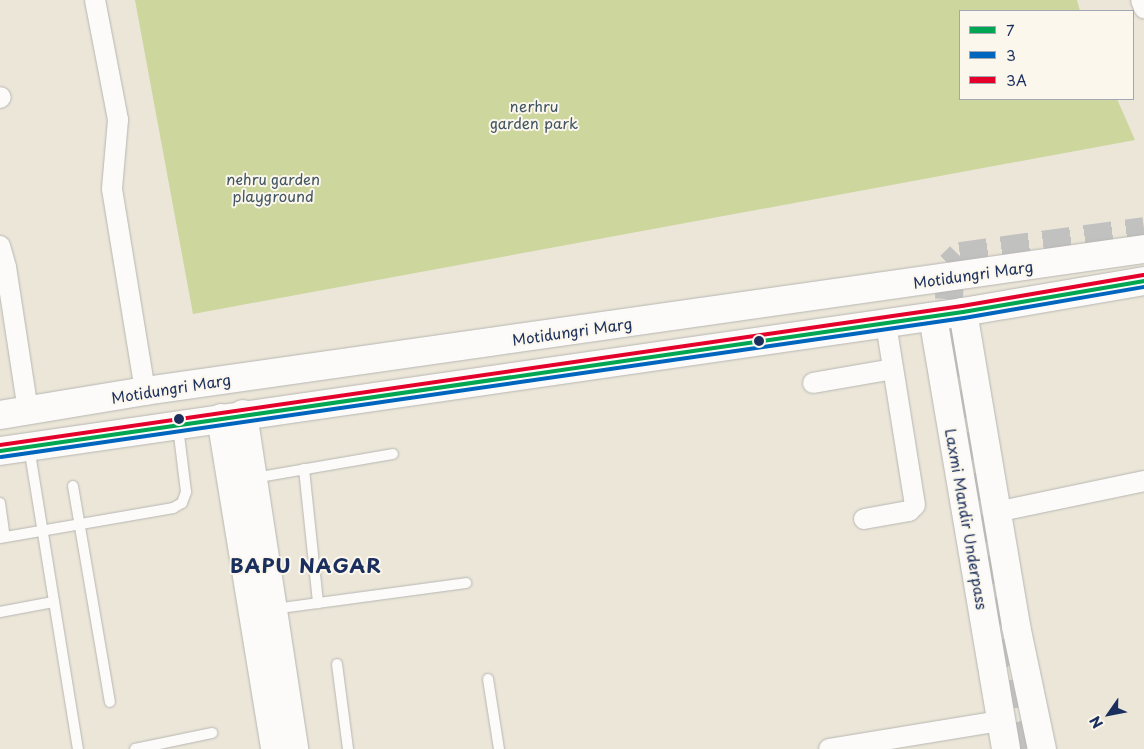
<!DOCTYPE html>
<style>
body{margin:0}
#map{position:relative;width:1144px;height:749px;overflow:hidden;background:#ebe6d8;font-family:"Playpen Sans",sans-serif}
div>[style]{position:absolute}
.green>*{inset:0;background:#ccd69d}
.primary-tunnel>*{height:28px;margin-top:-14px;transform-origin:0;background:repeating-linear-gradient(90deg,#c1c1c0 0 28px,transparent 0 42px)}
.roads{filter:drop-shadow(0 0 1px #b7b6b2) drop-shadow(0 0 1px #b7b6b2)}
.lane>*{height:10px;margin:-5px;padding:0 5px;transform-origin:5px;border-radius:5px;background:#fcfbf9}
.street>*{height:20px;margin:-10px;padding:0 10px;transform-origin:10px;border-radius:10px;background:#fcfbf9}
.secondary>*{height:28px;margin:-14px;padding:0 14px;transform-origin:14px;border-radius:14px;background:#fcfbf9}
.primary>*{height:28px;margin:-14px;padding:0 14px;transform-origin:14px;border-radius:14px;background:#fcfbf9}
.bus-1>*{height:4px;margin:-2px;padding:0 2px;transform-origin:2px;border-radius:2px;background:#00a651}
.bus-2>*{height:4px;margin:-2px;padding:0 2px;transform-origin:2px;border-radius:2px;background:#0065bd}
.bus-3>*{height:4px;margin:-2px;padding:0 2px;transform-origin:2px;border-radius:2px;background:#e4002b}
.dots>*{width:14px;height:14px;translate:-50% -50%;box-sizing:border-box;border:2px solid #fbf7ec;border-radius:50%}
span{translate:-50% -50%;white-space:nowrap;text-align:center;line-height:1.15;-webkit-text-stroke:4px #fbf7ec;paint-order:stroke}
.park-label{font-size:15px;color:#415562}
.street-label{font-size:15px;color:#1b2f5e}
.district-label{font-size:20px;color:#1b2f5e;font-weight:700;letter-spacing:1px}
.legend{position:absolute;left:959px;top:10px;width:175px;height:90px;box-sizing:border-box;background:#fbf7ec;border:1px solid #a1a7b3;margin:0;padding:6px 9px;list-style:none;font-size:15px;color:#1b2f5e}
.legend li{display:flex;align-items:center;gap:10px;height:25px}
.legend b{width:25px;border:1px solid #a1a7b3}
.north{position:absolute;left:1084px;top:689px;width:50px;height:50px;-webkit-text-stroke:4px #fbf7ec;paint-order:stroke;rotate:237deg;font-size:14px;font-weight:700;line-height:20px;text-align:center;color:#1b2f5e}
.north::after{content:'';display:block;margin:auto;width:18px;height:22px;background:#1b2f5e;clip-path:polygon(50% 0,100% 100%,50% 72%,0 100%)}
</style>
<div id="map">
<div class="green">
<i style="clip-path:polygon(135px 0,1077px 0,1080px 11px,960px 11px,960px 99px,1117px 99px,1135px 140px,193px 314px)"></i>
</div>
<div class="primary-tunnel">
<i style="left:1024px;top:749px;width:398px;rotate:-99.8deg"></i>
<i style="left:956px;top:357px;width:58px;rotate:-96.9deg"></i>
<i style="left:949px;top:299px;width:33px;rotate:-88deg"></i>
<i style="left:950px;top:266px;width:14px;rotate:-45deg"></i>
<i style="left:960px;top:256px;width:186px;rotate:-7.7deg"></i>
</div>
<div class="roads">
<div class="lane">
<i style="left:29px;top:447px;width:306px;rotate:80.8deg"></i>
<i style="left:304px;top:469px;width:135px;rotate:84deg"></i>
<i style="left:254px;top:478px;width:141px;rotate:-9.8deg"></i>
<i style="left:73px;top:486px;width:219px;rotate:80.3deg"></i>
<i style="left:0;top:503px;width:34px;rotate:82deg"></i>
<i style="left:0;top:538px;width:176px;rotate:-9.8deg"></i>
<i style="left:173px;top:508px;width:10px;rotate:-29deg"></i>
<i style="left:182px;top:503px;width:12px;rotate:-70deg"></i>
<i style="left:186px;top:492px;width:65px;rotate:-97deg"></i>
<i style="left:274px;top:609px;width:194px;rotate:-7.7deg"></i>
<i style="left:0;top:612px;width:54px;rotate:-10.7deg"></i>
<i style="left:337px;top:664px;width:86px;rotate:82.6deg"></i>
<i style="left:488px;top:679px;width:71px;rotate:81.1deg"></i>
<i style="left:135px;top:749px;width:79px;rotate:-11.7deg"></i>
</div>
<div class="street">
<i style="left:95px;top:0;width:122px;rotate:79.1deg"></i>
<i style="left:118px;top:120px;width:69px;rotate:95deg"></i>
<i style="left:112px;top:189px;width:205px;rotate:80.7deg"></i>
<i style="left:1141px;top:0;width:9px;rotate:69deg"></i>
<i style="left:0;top:98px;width:1px;rotate:-45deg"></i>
<i style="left:0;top:246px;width:22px;rotate:74deg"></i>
<i style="left:6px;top:267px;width:146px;rotate:81.3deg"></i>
<i style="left:813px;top:383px;width:81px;rotate:-9.9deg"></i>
<i style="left:996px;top:512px;width:151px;rotate:-11.8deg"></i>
<i style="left:864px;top:519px;width:46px;rotate:-10.1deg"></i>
<i style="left:909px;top:511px;width:8px;rotate:-45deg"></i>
<i style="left:915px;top:505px;width:184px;rotate:-99.1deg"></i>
<i style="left:829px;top:749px;width:173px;rotate:-9.3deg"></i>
</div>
<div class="secondary">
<i style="left:243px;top:414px;width:339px;rotate:81.3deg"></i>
<i style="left:221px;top:418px;width:335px;rotate:80.7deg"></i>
</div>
<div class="primary">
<i style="left:963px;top:312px;width:318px;rotate:80.4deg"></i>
<i style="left:1016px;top:626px;width:126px;rotate:78.1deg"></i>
<i style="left:933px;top:317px;width:438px;rotate:80.4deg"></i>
<i style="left:0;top:415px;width:147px;rotate:-9.4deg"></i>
<i style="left:145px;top:391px;width:1009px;rotate:-8.09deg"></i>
<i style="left:0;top:451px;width:973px;rotate:-8.21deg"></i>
<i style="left:963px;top:312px;width:184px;rotate:-9.7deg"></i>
</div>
</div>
<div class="bus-1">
<i style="left:0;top:451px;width:973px;rotate:-8.21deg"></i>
<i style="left:963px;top:312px;width:184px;rotate:-9.7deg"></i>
</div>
<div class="bus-2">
<i style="left:1px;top:457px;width:973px;rotate:-8.21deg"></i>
<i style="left:964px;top:318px;width:183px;rotate:-9.8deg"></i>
</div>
<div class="bus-3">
<i style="left:0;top:445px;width:972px;rotate:-8.22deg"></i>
<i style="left:962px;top:306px;width:184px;rotate:-9.7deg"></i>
</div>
<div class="dots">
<i style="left:759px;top:341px;background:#1b2f5e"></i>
<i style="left:179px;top:419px;background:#1b2f5e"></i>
</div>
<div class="park-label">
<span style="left:534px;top:114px">nerhru<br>garden park</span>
<span style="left:273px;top:187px">nehru garden<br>playground</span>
</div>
<div class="street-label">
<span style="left:973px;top:274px;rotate:-8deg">Motidungri Marg</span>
<span style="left:572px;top:331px;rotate:-8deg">Motidungri Marg</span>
<span style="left:171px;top:388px;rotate:-9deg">Motidungri Marg</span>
<span style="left:967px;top:519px;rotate:80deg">Laxmi Mandir Underpass</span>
</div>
<div class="district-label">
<span style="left:306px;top:565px">BAPU NAGAR</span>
</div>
<ul class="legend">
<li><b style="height:6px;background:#00a651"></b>7</li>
<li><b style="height:6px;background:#0065bd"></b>3</li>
<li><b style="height:6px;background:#e4002b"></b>3A</li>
</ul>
<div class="north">N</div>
</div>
